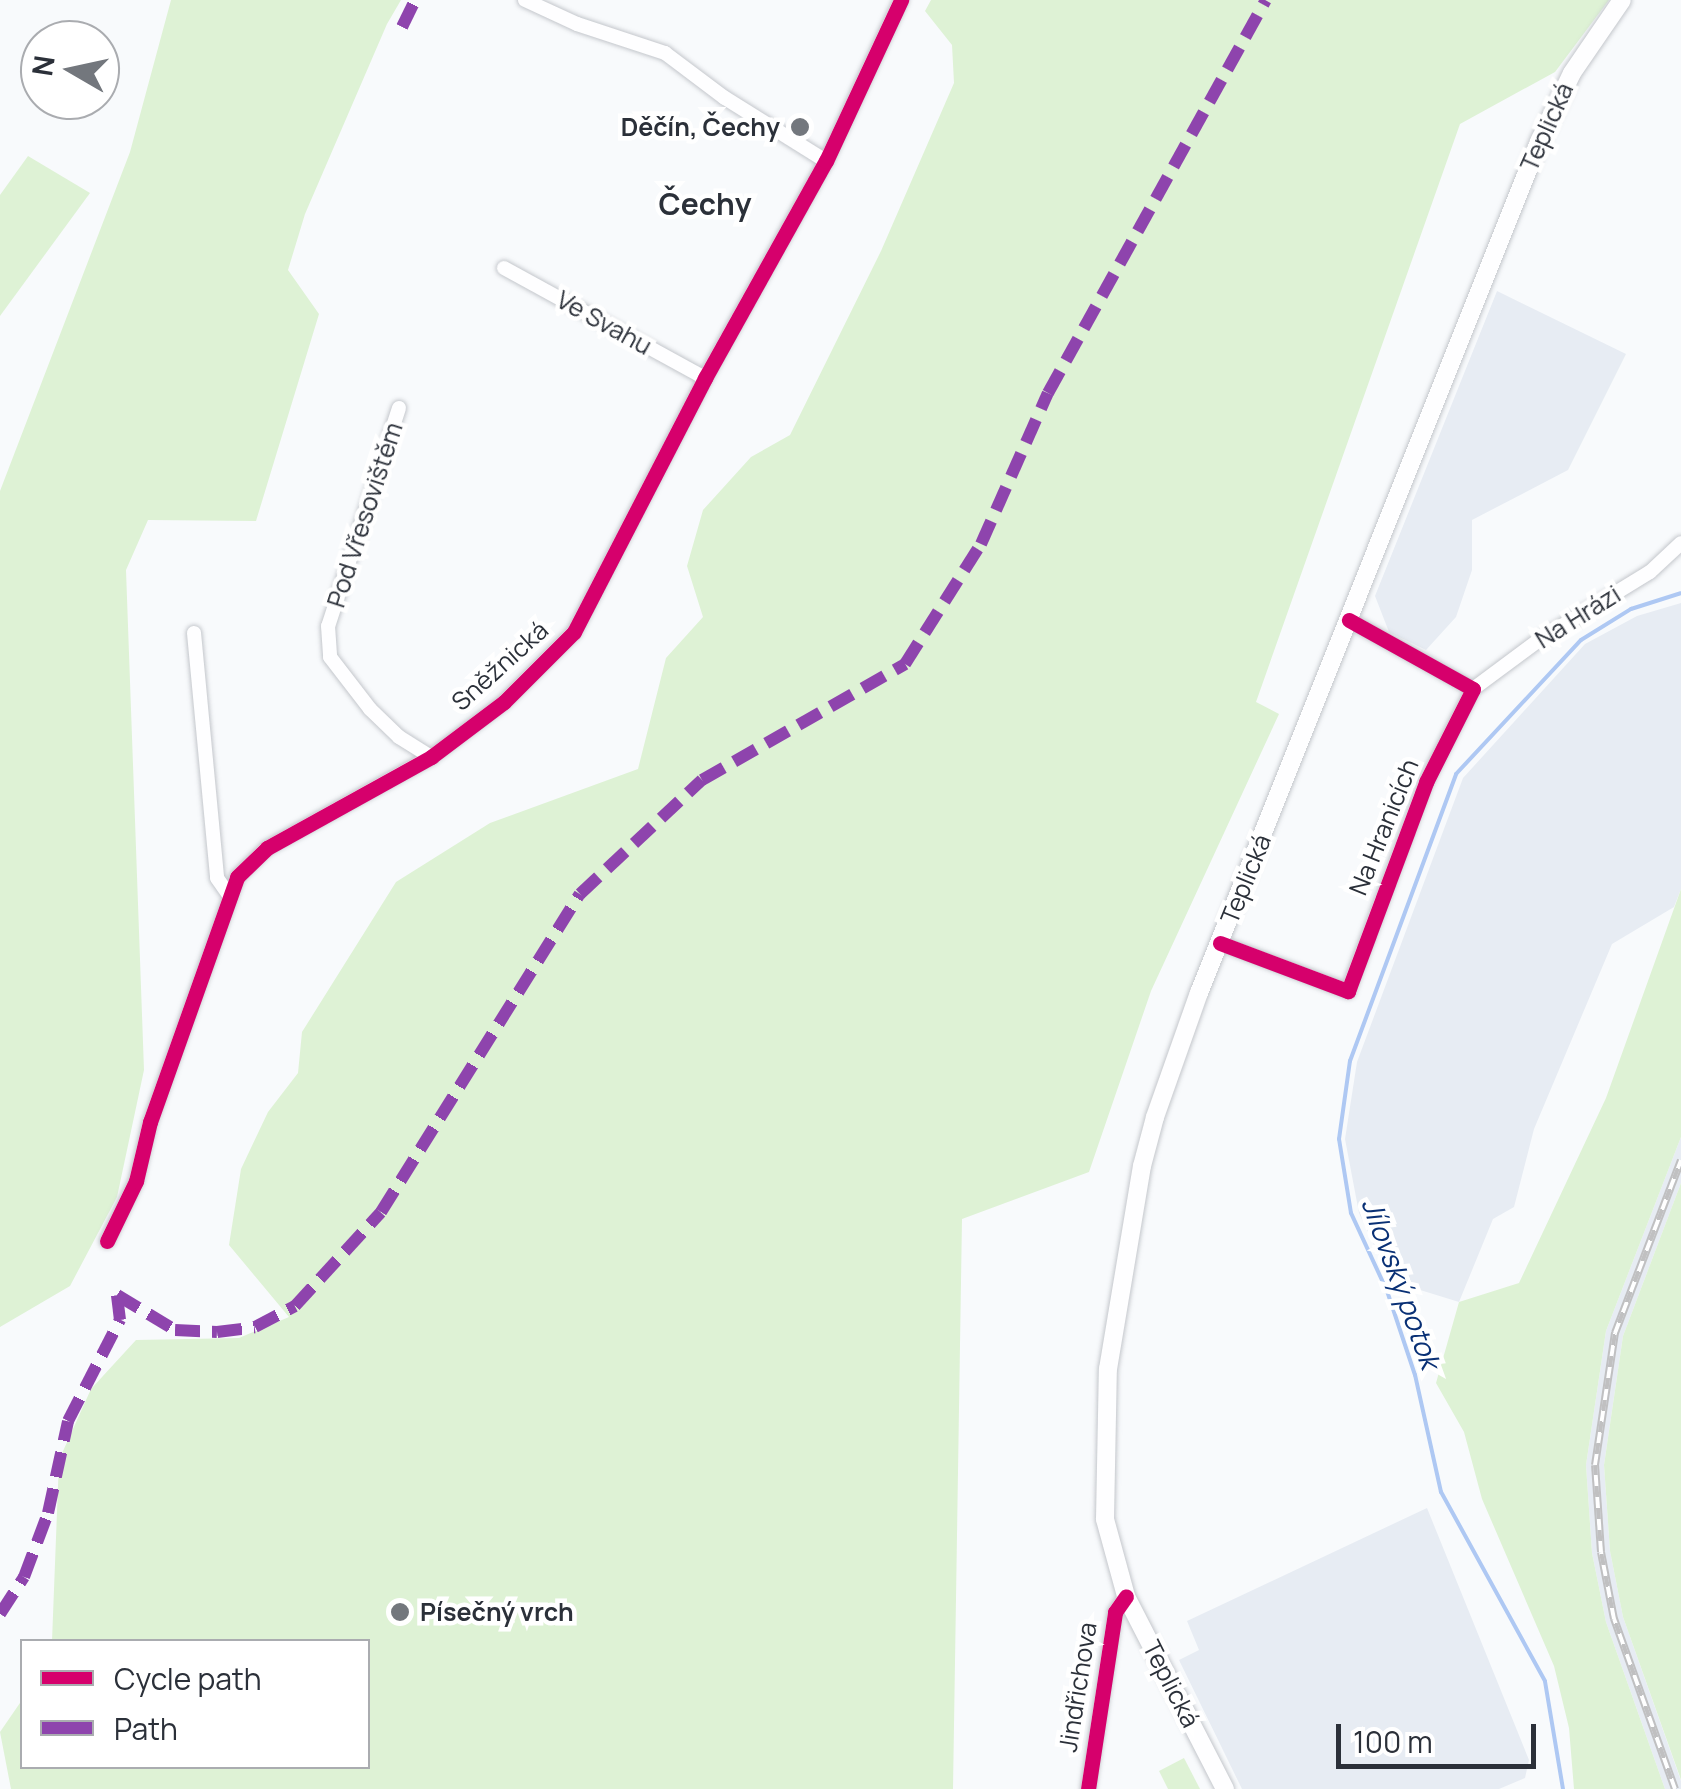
<!DOCTYPE html>
<meta charset="utf-8">
<style>
body{margin:0}
#map{position:relative;width:1681px;height:1789px;overflow:hidden;background:#f8fafc;font-family:Manrope,sans-serif}
div>[style]{position:absolute}
.built>*{inset:0;background:#e7ecf3}
.green>*{inset:0;background:#def2d5}
.stream>*{height:4px;margin:-2px;padding:0 2px;transform-origin:2px;border-radius:2px;background:#aec8f3}
.roads{filter:drop-shadow(0 0 2px #c4c7cc) drop-shadow(0 0 2px #c4c7cc)}
.minor>*{height:14px;margin:-7px;padding:0 7px;transform-origin:7px;border-radius:7px;background:#fefeff}
.major>*{height:18px;margin:-9px;padding:0 9px;transform-origin:9px;border-radius:9px;background:#fefeff}
.rail>*{height:8px;margin-top:-4px;transform-origin:0;background:repeating-linear-gradient(90deg,#fff 0 11px,#c0c0c1 0 22px);box-sizing:border-box;border-block:2px solid #c0c0c1}
.quiet>*{height:12px;margin-top:-6px;transform-origin:0;background:repeating-linear-gradient(90deg,#8e44ad 0 25px,transparent 0 37px)}
.cycleway>*{height:15px;margin:-7.5px;padding:0 7.5px;transform-origin:7.5px;border-radius:7.5px;background:#d6006c}
.dots>*{width:28px;height:28px;translate:-50% -50%;box-sizing:border-box;border:5px solid #fff;border-radius:50%}
span{translate:-50% -50%;white-space:nowrap;text-align:center;line-height:1.15;-webkit-text-stroke:9px #fff;paint-order:stroke}
.poi-label{font-size:25px;color:#2b3039;font-weight:700}
.right{translate:-100% -50%;text-align:right}
.left{translate:0 -50%;text-align:left}
.street-label{font-size:25px;color:#2b3039}
.water-label{font-size:28px;color:#093075;font-style:italic}
.quarter-label{font-size:30px;color:#2b3039;font-weight:700}
.legend{position:absolute;left:20px;top:1639px;width:350px;height:130px;box-sizing:border-box;background:#fff;border:2px solid #aaacb0;margin:0;padding:12px 18px;list-style:none;font-size:30px;color:#2b3039}
.legend li{display:flex;align-items:center;gap:20px;height:50px}
.legend b{width:50px;border:2px solid #aaacb0}
.north{position:absolute;left:20px;top:20px;width:100px;height:100px;box-sizing:border-box;background:#fff;border:2px solid #aaacb0;border-radius:50%;rotate:279deg;font-size:28px;font-weight:700;line-height:40px;text-align:center;color:#2b3039}
.north::after{content:'';display:block;margin:auto;width:35px;height:45px;background:#73777d;clip-path:polygon(50% 0,100% 100%,50% 72%,0 100%)}
.scale{position:absolute;left:1336px;top:1724px;width:200px;height:45px;box-sizing:border-box;border:5px solid #2b3039;border-top:0;padding-left:12px;font-size:30px;line-height:35px;white-space:nowrap;color:#2b3039;-webkit-text-stroke:8px #fff;paint-order:stroke}
</style>
<div id="map">
<div class="built">
<i style="clip-path:polygon(1497px 291px,1626px 354px,1568px 470px,1472px 520px,1472px 570px,1456px 617px,1426px 650px,1389px 632px,1375px 596px)"></i>
<i style="clip-path:polygon(1681px 603px,1681px 889px,1674px 907px,1612px 944px,1534px 1129px,1514px 1207px,1493px 1219px,1459px 1302px,1391px 1281px,1359px 1213px,1345px 1139px,1357px 1062px,1463px 778px,1585px 644px,1637px 616px)"></i>
<i style="clip-path:polygon(1681px 1137px,1681px 1183px,1623px 1336px,1604px 1465px,1610px 1551px,1623px 1617px,1681px 1781px,1681px 1789px,1665px 1789px,1606px 1622px,1592px 1553px,1586px 1465px,1606px 1331px)"></i>
<i style="clip-path:polygon(1427px 1508px,1529px 1760px,1525px 1778px,1499px 1789px,1242px 1789px,1179px 1660px,1199px 1650px,1187px 1621px)"></i>
</div>
<div class="green">
<i style="clip-path:polygon(171px 0,401px 0,387px 24px,305px 214px,288px 270px,319px 314px,256px 521px,148px 520px,126px 570px,144px 1070px,117px 1197px,70px 1286px,0 1327px,0 491px,130px 152px)"></i>
<i style="clip-path:polygon(931px 0,1609px 0,1555px 72px,1460px 124px,1256px 702px,1279px 714px,1151px 991px,1089px 1172px,962px 1219px,953px 1789px,11px 1789px,0 1732px,22px 1700px,22px 1766px,368px 1766px,368px 1642px,52px 1641px,59px 1460px,91px 1389px,136px 1340px,239px 1338px,289px 1317px,229px 1245px,241px 1169px,268px 1112px,298px 1073px,302px 1032px,396px 882px,490px 823px,638px 769px,666px 658px,703px 617px,687px 566px,703px 510px,751px 457px,790px 435px,881px 251px,954px 83px,952px 45px,925px 11px)"></i>
<i style="clip-path:polygon(28px 156px,90px 193px,0 316px,0 195px)"></i>
<i style="clip-path:polygon(1681px 889px,1681px 1137px,1606px 1331px,1586px 1465px,1592px 1553px,1606px 1622px,1665px 1789px,1574px 1789px,1569px 1728px,1554px 1666px,1482px 1499px,1464px 1432px,1436px 1383px,1459px 1302px,1519px 1283px,1606px 1098px)"></i>
<i style="clip-path:polygon(1681px 1183px,1681px 1780px,1623px 1617px,1610px 1551px,1604px 1465px,1623px 1336px)"></i>
<i style="clip-path:polygon(1184px 1758px,1200px 1789px,1168px 1789px,1159px 1771px)"></i>
</div>
<div class="stream">
<i style="left:1563px;top:1789px;width:109px;rotate:-99.5deg"></i>
<i style="left:1545px;top:1681px;width:216px;rotate:-118.8deg"></i>
<i style="left:1441px;top:1492px;width:120px;rotate:-102.5deg"></i>
<i style="left:1415px;top:1375px;width:89px;rotate:-108.4deg"></i>
<i style="left:1387px;top:1291px;width:86px;rotate:-114.8deg"></i>
<i style="left:1351px;top:1213px;width:75px;rotate:-99.2deg"></i>
<i style="left:1339px;top:1139px;width:79px;rotate:-82deg"></i>
<i style="left:1350px;top:1061px;width:306px;rotate:-69.7deg"></i>
<i style="left:1456px;top:774px;width:183px;rotate:-47deg"></i>
<i style="left:1581px;top:640px;width:59px;rotate:-31.8deg"></i>
<i style="left:1631px;top:609px;width:52px;rotate:-17.7deg"></i>
</div>
<div class="roads">
<div class="minor">
<i style="left:525px;top:0;width:57px;rotate:24.8deg"></i>
<i style="left:577px;top:24px;width:93px;rotate:18.2deg"></i>
<i style="left:665px;top:53px;width:75px;rotate:36.9deg"></i>
<i style="left:725px;top:98px;width:119px;rotate:32deg"></i>
<i style="left:504px;top:268px;width:229px;rotate:28.7deg"></i>
<i style="left:399px;top:408px;width:229px;rotate:108deg"></i>
<i style="left:328px;top:626px;width:31px;rotate:86deg"></i>
<i style="left:330px;top:657px;width:66px;rotate:52.4deg"></i>
<i style="left:370px;top:709px;width:40px;rotate:44deg"></i>
<i style="left:399px;top:737px;width:38px;rotate:32deg"></i>
<i style="left:194px;top:633px;width:246px;rotate:84.6deg"></i>
<i style="left:217px;top:878px;width:19px;rotate:55deg"></i>
<i style="left:1473px;top:689px;width:82px;rotate:-36.6deg"></i>
<i style="left:1539px;top:640px;width:130px;rotate:-31.5deg"></i>
<i style="left:1650px;top:572px;width:42px;rotate:-43.1deg"></i>
<i style="left:1220px;top:943px;width:137px;rotate:20.6deg"></i>
<i style="left:1348px;top:991px;width:223px;rotate:-69.5deg"></i>
<i style="left:1426px;top:782px;width:104px;rotate:-63.2deg"></i>
<i style="left:1473px;top:689px;width:142px;rotate:-150.9deg"></i>
<i style="left:107px;top:1241px;width:67px;rotate:-64.2deg"></i>
<i style="left:136px;top:1181px;width:61px;rotate:-76.7deg"></i>
<i style="left:150px;top:1122px;width:260px;rotate:-70.4deg"></i>
<i style="left:237px;top:877px;width:42px;rotate:-44deg"></i>
<i style="left:267px;top:848px;width:188px;rotate:-29deg"></i>
<i style="left:431px;top:757px;width:91px;rotate:-37deg"></i>
<i style="left:504px;top:702px;width:99px;rotate:-45deg"></i>
<i style="left:574px;top:632px;width:286px;rotate:-62.7deg"></i>
<i style="left:705px;top:378px;width:248px;rotate:-60.9deg"></i>
<i style="left:826px;top:161px;width:178px;rotate:-65deg"></i>
<i style="left:1088px;top:1789px;width:179px;rotate:-81.3deg"></i>
<i style="left:1115px;top:1612px;width:19px;rotate:-55deg"></i>
</div>
<div class="major">
<i style="left:1225px;top:1789px;width:217px;rotate:-117.2deg"></i>
<i style="left:1126px;top:1596px;width:80px;rotate:-105.3deg"></i>
<i style="left:1105px;top:1519px;width:150px;rotate:-88.9deg"></i>
<i style="left:1108px;top:1369px;width:206px;rotate:-80.5deg"></i>
<i style="left:1142px;top:1166px;width:51px;rotate:-75.1deg"></i>
<i style="left:1155px;top:1117px;width:132px;rotate:-70.5deg"></i>
<i style="left:1199px;top:993px;width:916px;rotate:-68.22deg"></i>
<i style="left:1539px;top:142px;width:76px;rotate:-64.4deg"></i>
<i style="left:1572px;top:73px;width:88px;rotate:-55.6deg"></i>
</div>
</div>
<div class="rail">
<i style="left:1675px;top:1789px;width:181px;rotate:-109.7deg"></i>
<i style="left:1614px;top:1619px;width:68px;rotate:-101deg"></i>
<i style="left:1601px;top:1552px;width:87px;rotate:-93.9deg"></i>
<i style="left:1595px;top:1465px;width:134px;rotate:-81.4deg"></i>
<i style="left:1615px;top:1333px;width:185px;rotate:-69.1deg"></i>
</div>
<div class="quiet">
<i style="left:402px;top:27px;width:30px;rotate:-64deg"></i>
<i style="left:117px;top:1295px;width:68px;rotate:31.1deg"></i>
<i style="left:175px;top:1330px;width:42px;rotate:2.7deg"></i>
<i style="left:217px;top:1332px;width:38px;rotate:-7deg"></i>
<i style="left:255px;top:1327px;width:45px;rotate:-27.7deg"></i>
<i style="left:295px;top:1306px;width:127px;rotate:-47.5deg"></i>
<i style="left:381px;top:1212px;width:375px;rotate:-58deg"></i>
<i style="left:580px;top:894px;width:167px;rotate:-43.1deg"></i>
<i style="left:702px;top:780px;width:234px;rotate:-29.7deg"></i>
<i style="left:905px;top:664px;width:142px;rotate:-57.7deg"></i>
<i style="left:981px;top:544px;width:165px;rotate:-66.1deg"></i>
<i style="left:1048px;top:393px;width:449px;rotate:-61deg"></i>
<i style="left:0;top:1614px;width:44px;rotate:-57deg"></i>
<i style="left:24px;top:1577px;width:68px;rotate:-69.4deg"></i>
<i style="left:48px;top:1513px;width:94px;rotate:-77.7deg"></i>
<i style="left:68px;top:1421px;width:114px;rotate:-62.8deg"></i>
<i style="left:120px;top:1320px;width:25px;rotate:-97deg"></i>
</div>
<div class="cycleway">
<i style="left:1220px;top:943px;width:137px;rotate:20.6deg"></i>
<i style="left:1348px;top:991px;width:223px;rotate:-69.5deg"></i>
<i style="left:1426px;top:782px;width:104px;rotate:-63.2deg"></i>
<i style="left:1473px;top:689px;width:142px;rotate:-150.9deg"></i>
<i style="left:107px;top:1241px;width:67px;rotate:-64.2deg"></i>
<i style="left:136px;top:1181px;width:61px;rotate:-76.7deg"></i>
<i style="left:150px;top:1122px;width:260px;rotate:-70.4deg"></i>
<i style="left:237px;top:877px;width:42px;rotate:-44deg"></i>
<i style="left:267px;top:848px;width:188px;rotate:-29deg"></i>
<i style="left:431px;top:757px;width:91px;rotate:-37deg"></i>
<i style="left:504px;top:702px;width:99px;rotate:-45deg"></i>
<i style="left:574px;top:632px;width:286px;rotate:-62.7deg"></i>
<i style="left:705px;top:378px;width:248px;rotate:-60.9deg"></i>
<i style="left:826px;top:161px;width:178px;rotate:-65deg"></i>
<i style="left:1088px;top:1789px;width:179px;rotate:-81.3deg"></i>
<i style="left:1115px;top:1612px;width:19px;rotate:-55deg"></i>
</div>
<div class="dots">
<i style="left:800px;top:127px;background:#73777d"></i>
<i style="left:400px;top:1612px;background:#73777d"></i>
</div>
<div class="poi-label">
<span class="right" style="left:780px;top:127px">Děčín, Čechy</span>
<span class="left" style="left:420px;top:1612px">Písečný vrch</span>
</div>
<div class="street-label">
<span style="left:1547px;top:127px;rotate:-66deg">Teplická</span>
<span style="left:604px;top:323px;rotate:29deg">Ve Svahu</span>
<span style="left:365px;top:515px;rotate:-72deg">Pod Vřesovištěm</span>
<span style="left:1578px;top:617px;rotate:-32deg">Na Hrázi</span>
<span style="left:500px;top:666px;rotate:-42deg">Sněžnická</span>
<span style="left:1384px;top:827px;rotate:-68deg">Na Hranicích</span>
<span style="left:1246px;top:879px;rotate:-68deg">Teplická</span>
<span style="left:1171px;top:1684px;rotate:63deg">Teplická</span>
<span style="left:1078px;top:1687px;rotate:-81deg">Jindřichova</span>
</div>
<div class="water-label">
<span style="left:1402px;top:1283px;rotate:70deg">Jílovský potok</span>
</div>
<div class="quarter-label">
<span style="left:705px;top:204px">Čechy</span>
</div>
<ul class="legend">
<li><b style="height:12px;background:#d6006c"></b>Cycle path</li>
<li><b style="height:12px;background:#8e44ad"></b>Path</li>
</ul>
<div class="north">N</div>
<div class="scale">100 m</div>
</div>
